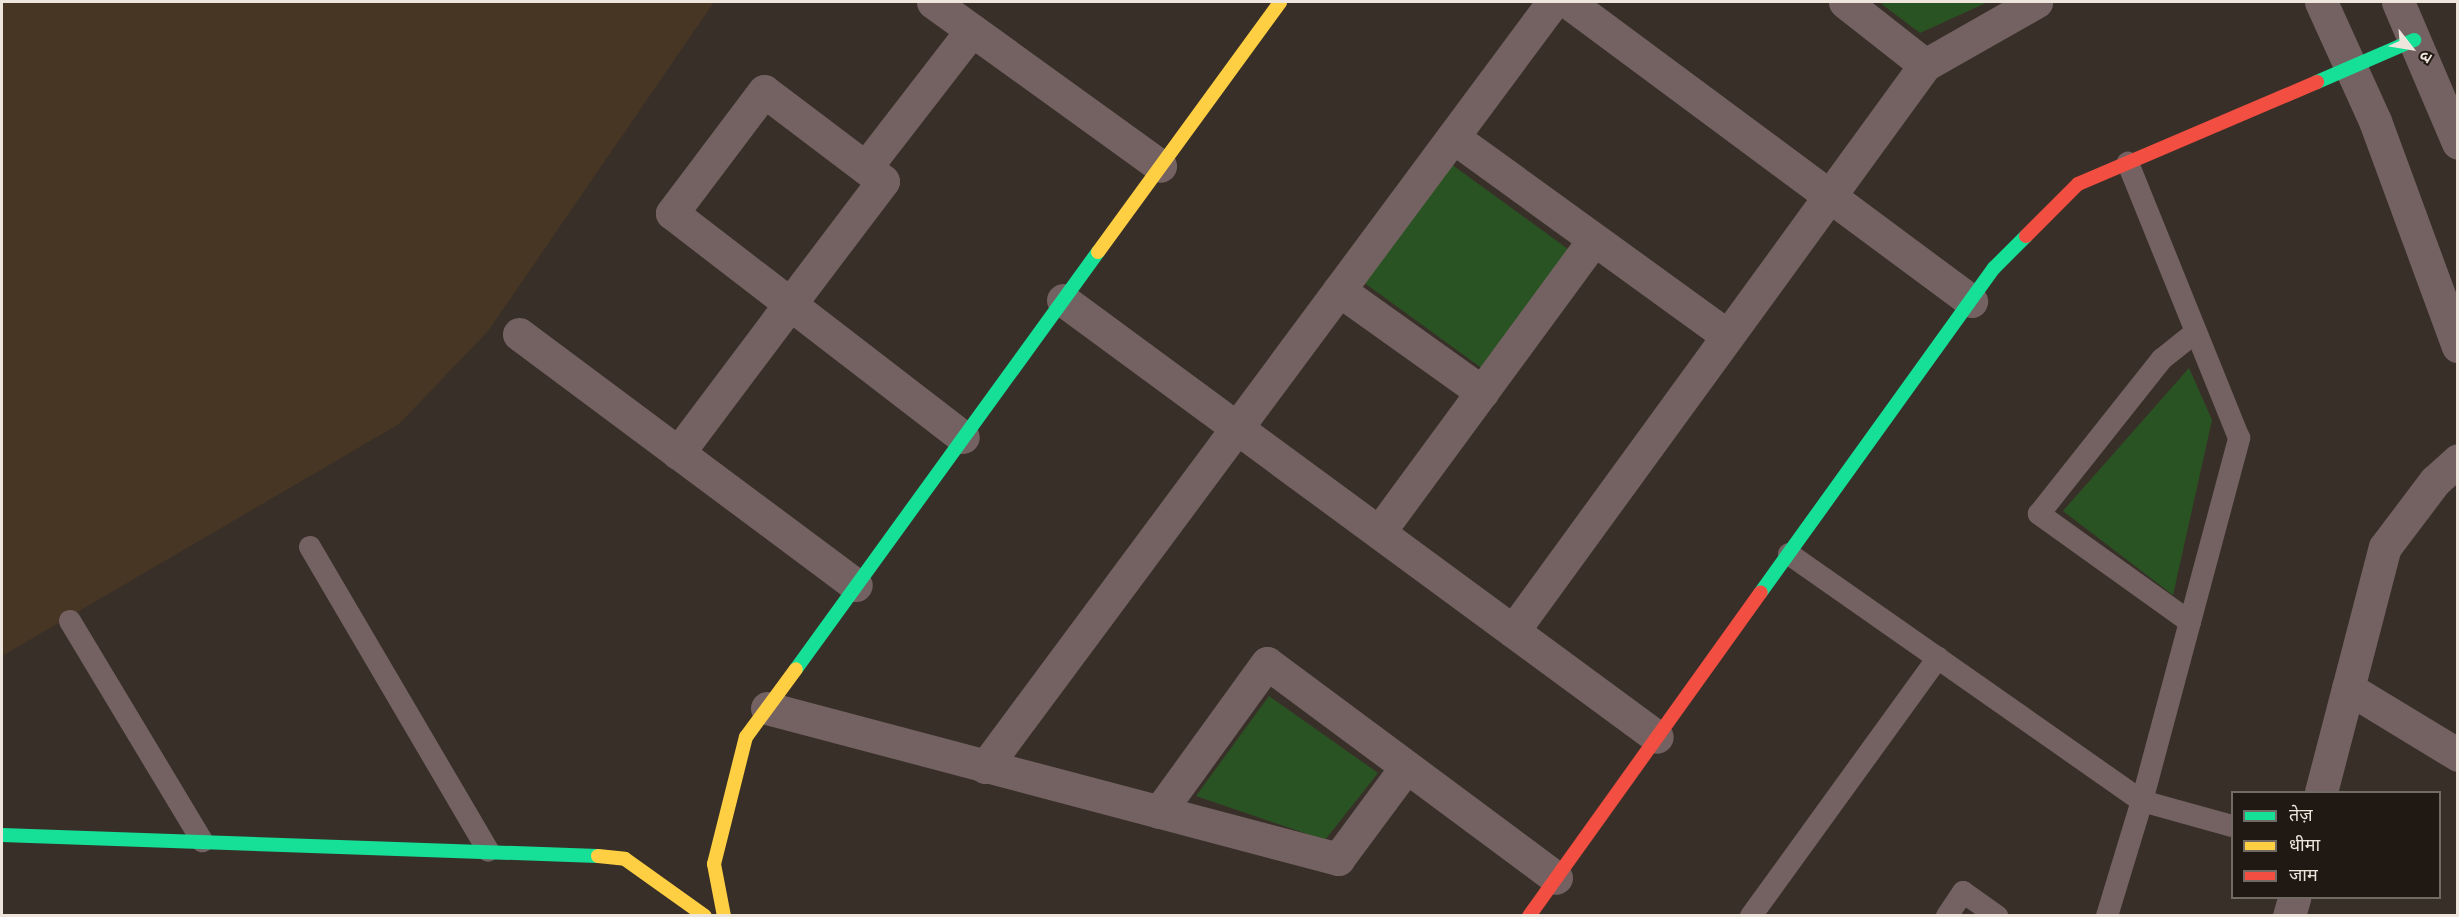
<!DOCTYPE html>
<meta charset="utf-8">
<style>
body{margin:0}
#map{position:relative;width:2459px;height:917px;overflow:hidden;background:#383028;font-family:"Asap Condensed","Noto Sans Devanagari",sans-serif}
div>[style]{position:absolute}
.built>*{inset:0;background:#483624}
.green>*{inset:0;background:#2a5323;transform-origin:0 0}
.lane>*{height:22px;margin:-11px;padding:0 11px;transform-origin:11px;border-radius:11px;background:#746262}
.street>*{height:33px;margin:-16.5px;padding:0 16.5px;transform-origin:16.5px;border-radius:16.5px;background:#746262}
.fast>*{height:14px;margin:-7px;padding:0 7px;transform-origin:7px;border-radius:7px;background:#16e098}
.slow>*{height:14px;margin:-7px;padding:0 7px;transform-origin:7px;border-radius:7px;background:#ffcf43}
.jam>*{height:14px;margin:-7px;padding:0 7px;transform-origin:7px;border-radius:7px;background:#f24e42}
span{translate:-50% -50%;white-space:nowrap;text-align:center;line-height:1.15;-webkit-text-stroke:6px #201913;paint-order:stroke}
.frame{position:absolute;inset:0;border:3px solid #eee5dc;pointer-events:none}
.legend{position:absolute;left:2231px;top:791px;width:210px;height:108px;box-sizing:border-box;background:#201913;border:2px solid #726b63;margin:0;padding:8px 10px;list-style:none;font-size:18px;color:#eee5dc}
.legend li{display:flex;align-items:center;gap:12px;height:30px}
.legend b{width:30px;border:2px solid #726b63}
.north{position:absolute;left:2381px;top:18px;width:60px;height:60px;-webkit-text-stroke:4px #201913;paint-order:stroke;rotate:121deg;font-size:16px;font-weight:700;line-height:24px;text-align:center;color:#eee5dc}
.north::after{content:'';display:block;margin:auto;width:21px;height:27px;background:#eee5dc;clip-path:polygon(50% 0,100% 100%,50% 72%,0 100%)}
</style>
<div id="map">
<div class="built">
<i style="clip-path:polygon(2px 2px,714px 2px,488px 331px,399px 424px,2px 656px)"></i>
</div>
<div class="green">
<i style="clip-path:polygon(1879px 2px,1988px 2px,1920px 33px)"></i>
<i style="left:1451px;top:164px;width:145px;height:147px;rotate:36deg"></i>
<i style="clip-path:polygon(2189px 368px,2212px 420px,2173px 595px,2063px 511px)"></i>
<i style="clip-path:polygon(1269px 696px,1378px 773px,1325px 840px,1196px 796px)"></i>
</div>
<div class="lane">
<i style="left:310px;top:547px;width:352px;rotate:59.6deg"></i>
<i style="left:1789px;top:554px;width:431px;rotate:35deg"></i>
<i style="left:2142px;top:801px;width:93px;rotate:15.5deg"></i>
<i style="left:70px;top:621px;width:257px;rotate:59deg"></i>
<i style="left:2190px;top:622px;width:186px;rotate:-144.4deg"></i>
<i style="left:2039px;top:514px;width:198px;rotate:-51.6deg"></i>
<i style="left:2162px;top:359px;width:43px;rotate:-38.5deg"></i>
<i style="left:1751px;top:916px;width:319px;rotate:-54.1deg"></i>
<i style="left:1947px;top:916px;width:29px;rotate:-56deg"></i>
<i style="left:1963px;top:892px;width:42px;rotate:35.2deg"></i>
<i style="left:2107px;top:916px;width:120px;rotate:-73.1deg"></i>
<i style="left:2142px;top:801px;width:376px;rotate:-75deg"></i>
<i style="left:2239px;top:438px;width:297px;rotate:-112deg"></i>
</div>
<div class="street">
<i style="left:933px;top:2px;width:280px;rotate:35.8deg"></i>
<i style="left:1568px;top:2px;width:502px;rotate:36.57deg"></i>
<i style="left:1845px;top:2px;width:102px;rotate:38.2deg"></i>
<i style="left:2321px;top:2px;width:131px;rotate:65.6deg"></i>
<i style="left:2375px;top:121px;width:240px;rotate:69.8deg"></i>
<i style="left:2398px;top:2px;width:153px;rotate:66.9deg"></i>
<i style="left:1453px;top:137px;width:339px;rotate:35.9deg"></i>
<i style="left:866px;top:167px;width:173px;rotate:-52.3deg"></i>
<i style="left:1339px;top:290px;width:176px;rotate:35.5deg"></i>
<i style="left:1063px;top:300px;width:737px;rotate:36.34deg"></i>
<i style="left:519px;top:334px;width:420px;rotate:36.7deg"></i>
<i style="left:678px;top:453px;width:186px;rotate:-53.1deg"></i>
<i style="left:790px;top:304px;width:154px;rotate:-52.9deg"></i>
<i style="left:883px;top:181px;width:149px;rotate:-142.9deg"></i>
<i style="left:764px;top:91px;width:153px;rotate:127deg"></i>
<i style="left:672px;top:213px;width:149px;rotate:37.6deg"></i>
<i style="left:790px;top:304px;width:218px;rotate:37.6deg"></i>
<i style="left:1379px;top:532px;width:363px;rotate:-53.7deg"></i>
<i style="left:1513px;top:631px;width:700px;rotate:-53.95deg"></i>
<i style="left:1925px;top:65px;width:128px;rotate:-29.6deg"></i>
<i style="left:2348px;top:688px;width:129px;rotate:31.3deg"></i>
<i style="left:767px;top:708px;width:591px;rotate:14.81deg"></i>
<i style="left:1338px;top:859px;width:114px;rotate:-53.5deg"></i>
<i style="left:985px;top:767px;width:953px;rotate:-53.41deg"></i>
<i style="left:2321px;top:792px;width:253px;rotate:-75.4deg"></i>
<i style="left:2385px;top:547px;width:83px;rotate:-52.9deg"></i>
<i style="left:2435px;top:481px;width:31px;rotate:-42deg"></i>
<i style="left:1159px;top:812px;width:184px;rotate:-54.1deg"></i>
<i style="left:1267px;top:663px;width:360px;rotate:36.6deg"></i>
<i style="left:2289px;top:916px;width:19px;rotate:-74deg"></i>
</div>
<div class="fast">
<i style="left:2317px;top:82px;width:106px;rotate:-23.4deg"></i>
<i style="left:1761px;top:592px;width:399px;rotate:-54.3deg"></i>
<i style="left:1994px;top:268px;width:45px;rotate:-45deg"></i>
<i style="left:796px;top:669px;width:515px;rotate:-54.09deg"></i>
<i style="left:2px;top:835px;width:596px;rotate:2.02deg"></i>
</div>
<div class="slow">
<i style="left:1098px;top:252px;width:309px;rotate:-53.9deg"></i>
<i style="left:598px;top:856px;width:27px;rotate:6deg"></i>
<i style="left:625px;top:859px;width:98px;rotate:35.5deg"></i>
<i style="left:724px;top:916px;width:53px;rotate:-100.9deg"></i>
<i style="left:714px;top:864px;width:131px;rotate:-75.9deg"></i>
<i style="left:746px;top:737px;width:84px;rotate:-53.7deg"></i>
</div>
<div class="jam">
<i style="left:2026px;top:236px;width:74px;rotate:-45deg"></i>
<i style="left:2078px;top:184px;width:260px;rotate:-23.1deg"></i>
<i style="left:1529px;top:916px;width:398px;rotate:-54.4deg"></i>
</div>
<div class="frame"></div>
<ul class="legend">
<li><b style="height:8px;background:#16e098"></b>तेज़</li>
<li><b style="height:8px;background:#ffcf43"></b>धीमा</li>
<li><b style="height:8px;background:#f24e42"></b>जाम</li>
</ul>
<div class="north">उ</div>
</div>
